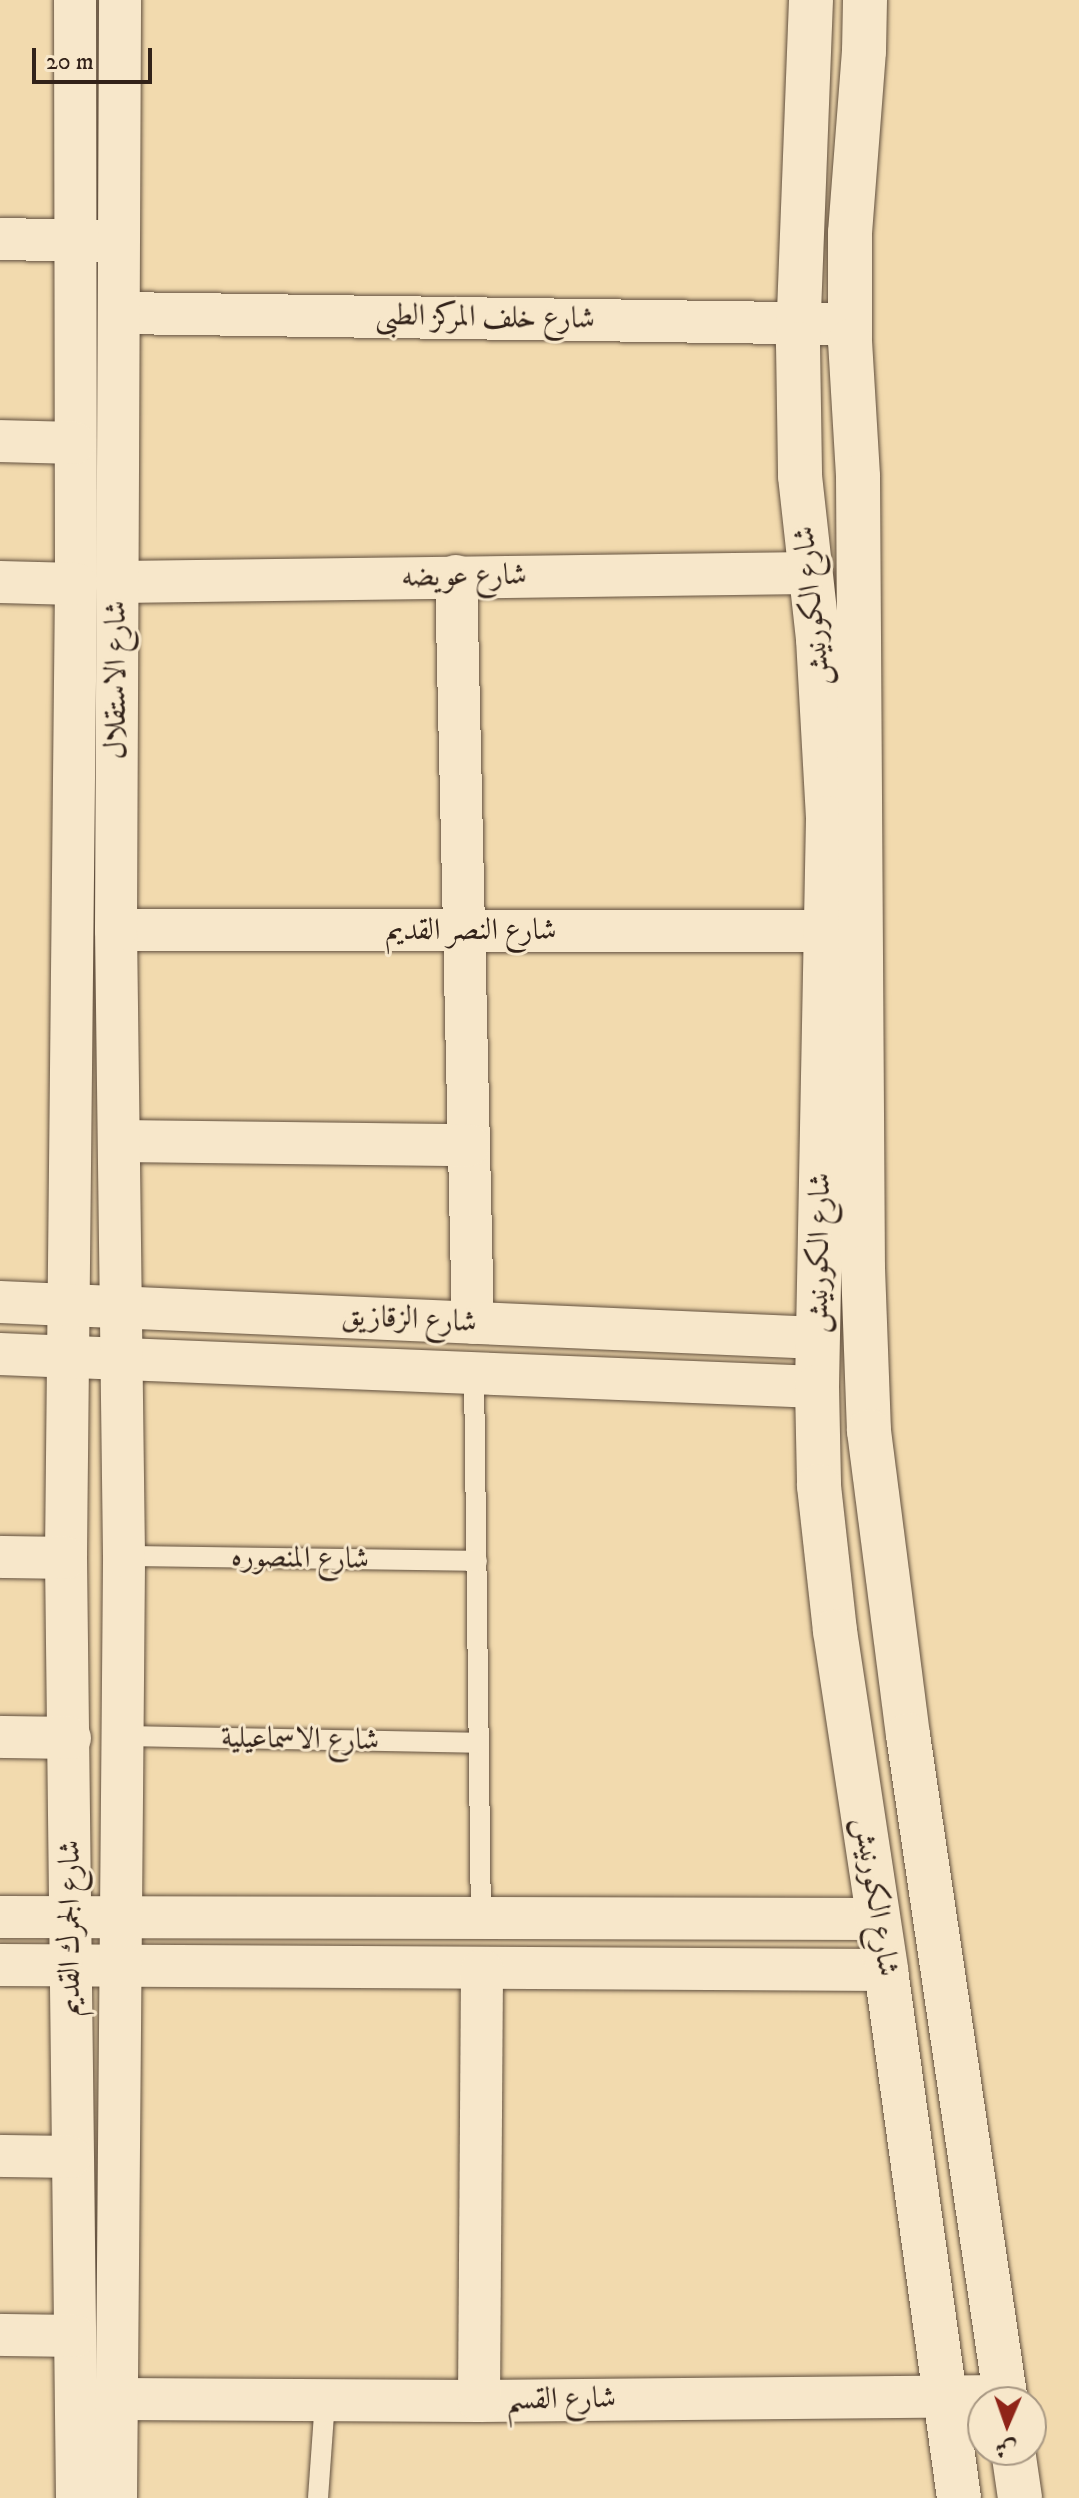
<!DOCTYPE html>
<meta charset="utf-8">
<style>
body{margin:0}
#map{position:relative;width:1079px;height:2498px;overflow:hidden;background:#f2daae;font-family:"IM FELL DW Pica",Amiri,serif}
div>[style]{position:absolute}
.roads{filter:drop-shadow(0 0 2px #62503e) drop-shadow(0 0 2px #62503e)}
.lane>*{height:20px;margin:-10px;padding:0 10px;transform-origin:10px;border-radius:10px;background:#f7e7ca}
.street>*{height:42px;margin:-21px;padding:0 21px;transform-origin:21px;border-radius:21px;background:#f7e7ca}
.secondary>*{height:44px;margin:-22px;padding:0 22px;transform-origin:22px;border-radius:22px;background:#f7e7ca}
span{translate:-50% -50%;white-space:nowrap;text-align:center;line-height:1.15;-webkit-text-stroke:6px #f7e7ca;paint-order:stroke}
.street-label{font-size:30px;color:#322219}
.north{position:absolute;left:967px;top:2386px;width:80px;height:80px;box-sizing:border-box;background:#f7e7ca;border:2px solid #a89883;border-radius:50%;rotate:182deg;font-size:22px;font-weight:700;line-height:32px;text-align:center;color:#322219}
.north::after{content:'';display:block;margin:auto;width:28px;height:36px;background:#8f2418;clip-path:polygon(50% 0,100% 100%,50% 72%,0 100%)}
.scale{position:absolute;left:32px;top:48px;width:120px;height:36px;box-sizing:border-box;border:4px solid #322219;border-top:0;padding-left:10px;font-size:24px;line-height:28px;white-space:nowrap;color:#322219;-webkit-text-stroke:6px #f7e7ca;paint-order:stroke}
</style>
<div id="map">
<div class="roads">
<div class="lane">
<i style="left:474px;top:1373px;width:546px;rotate:89.27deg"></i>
<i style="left:124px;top:1556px;width:353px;rotate:0.8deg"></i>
<i style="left:122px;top:1736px;width:357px;rotate:1.1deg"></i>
<i style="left:318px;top:2498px;width:98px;rotate:-85.9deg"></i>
</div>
<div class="street">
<i style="left:75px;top:0;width:584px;rotate:89.9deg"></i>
<i style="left:76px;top:584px;width:974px;rotate:90.59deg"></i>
<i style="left:66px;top:1558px;width:940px;rotate:89.33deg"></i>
<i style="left:0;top:239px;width:102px;rotate:1.1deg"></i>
<i style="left:120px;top:313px;width:730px;rotate:0.86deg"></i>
<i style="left:0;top:441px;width:75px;rotate:1.5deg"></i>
<i style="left:456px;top:576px;width:747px;rotate:88.7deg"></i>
<i style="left:0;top:582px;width:76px;rotate:1.5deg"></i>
<i style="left:118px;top:582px;width:692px;rotate:-0.75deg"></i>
<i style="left:116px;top:930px;width:710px;rotate:0.08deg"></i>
<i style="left:120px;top:1141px;width:349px;rotate:0.7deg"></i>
<i style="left:0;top:1302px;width:819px;rotate:2.52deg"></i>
<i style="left:0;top:1354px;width:818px;rotate:2.31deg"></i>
<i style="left:0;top:1557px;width:66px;rotate:0.9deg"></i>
<i style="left:0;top:1737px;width:70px;rotate:0.8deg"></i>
<i style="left:0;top:1917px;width:877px;rotate:0.13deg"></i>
<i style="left:0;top:1965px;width:886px;rotate:0.32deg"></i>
<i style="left:0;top:2156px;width:70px;rotate:0.8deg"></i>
<i style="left:0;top:2335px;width:75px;rotate:0.8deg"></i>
<i style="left:117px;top:2399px;width:362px;rotate:0.3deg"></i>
<i style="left:479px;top:2401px;width:526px;rotate:-0.54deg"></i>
<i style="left:479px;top:2401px;width:431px;rotate:-89.6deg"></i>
<i style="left:116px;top:2498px;width:942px;rotate:-89.51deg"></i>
<i style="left:124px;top:1556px;width:626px;rotate:-90.73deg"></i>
<i style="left:116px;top:930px;width:930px;rotate:-89.75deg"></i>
</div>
<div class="secondary">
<i style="left:811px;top:0;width:344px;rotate:92.2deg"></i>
<i style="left:798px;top:344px;width:132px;rotate:89.1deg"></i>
<i style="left:800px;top:476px;width:164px;rotate:83.7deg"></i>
<i style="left:818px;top:639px;width:179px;rotate:86.8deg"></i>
<i style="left:828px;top:818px;width:569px;rotate:91.11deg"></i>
<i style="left:817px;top:1387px;width:99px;rotate:88.8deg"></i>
<i style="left:819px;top:1486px;width:146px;rotate:83.7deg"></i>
<i style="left:835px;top:1631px;width:343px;rotate:81.4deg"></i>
<i style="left:886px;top:1970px;width:533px;rotate:82.13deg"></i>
<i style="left:865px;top:0;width:51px;rotate:91.1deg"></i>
<i style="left:864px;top:51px;width:183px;rotate:94.4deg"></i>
<i style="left:850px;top:233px;width:108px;rotate:90deg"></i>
<i style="left:850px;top:341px;width:136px;rotate:86.6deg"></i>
<i style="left:858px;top:477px;width:791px;rotate:89.64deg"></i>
<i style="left:863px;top:1268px;width:163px;rotate:87.9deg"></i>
<i style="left:869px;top:1431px;width:306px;rotate:82.7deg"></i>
<i style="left:908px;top:1735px;width:674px;rotate:81.64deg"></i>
<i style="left:1013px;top:2450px;width:49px;rotate:81.7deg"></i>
</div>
</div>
<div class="street-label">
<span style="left:485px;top:318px;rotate:1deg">شارع خلف المركز الطبى</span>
<span style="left:464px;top:577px;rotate:-1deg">شارع عويضه</span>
<span style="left:813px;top:606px;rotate:-96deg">شارع الكورنيش</span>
<span style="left:117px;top:680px;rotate:-90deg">شارع الاستقلال</span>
<span style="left:471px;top:931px">شارع النصر القديم</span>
<span style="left:820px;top:1253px;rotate:-89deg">شارع الكورنيش</span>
<span style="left:409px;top:1320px;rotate:3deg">شارع الزقازيق</span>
<span style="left:300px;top:1559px;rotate:1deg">شارع المنصوره</span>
<span style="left:300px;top:1740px;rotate:1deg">شارع الاسماعيلية</span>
<span style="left:875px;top:1897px;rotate:81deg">شارع الكورنيش</span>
<span style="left:71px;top:1928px;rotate:-90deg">شارع الجمرك القديم</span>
<span style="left:561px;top:2400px;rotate:-1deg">شارع القسم</span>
</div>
<div class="north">ش</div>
<div class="scale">20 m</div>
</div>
